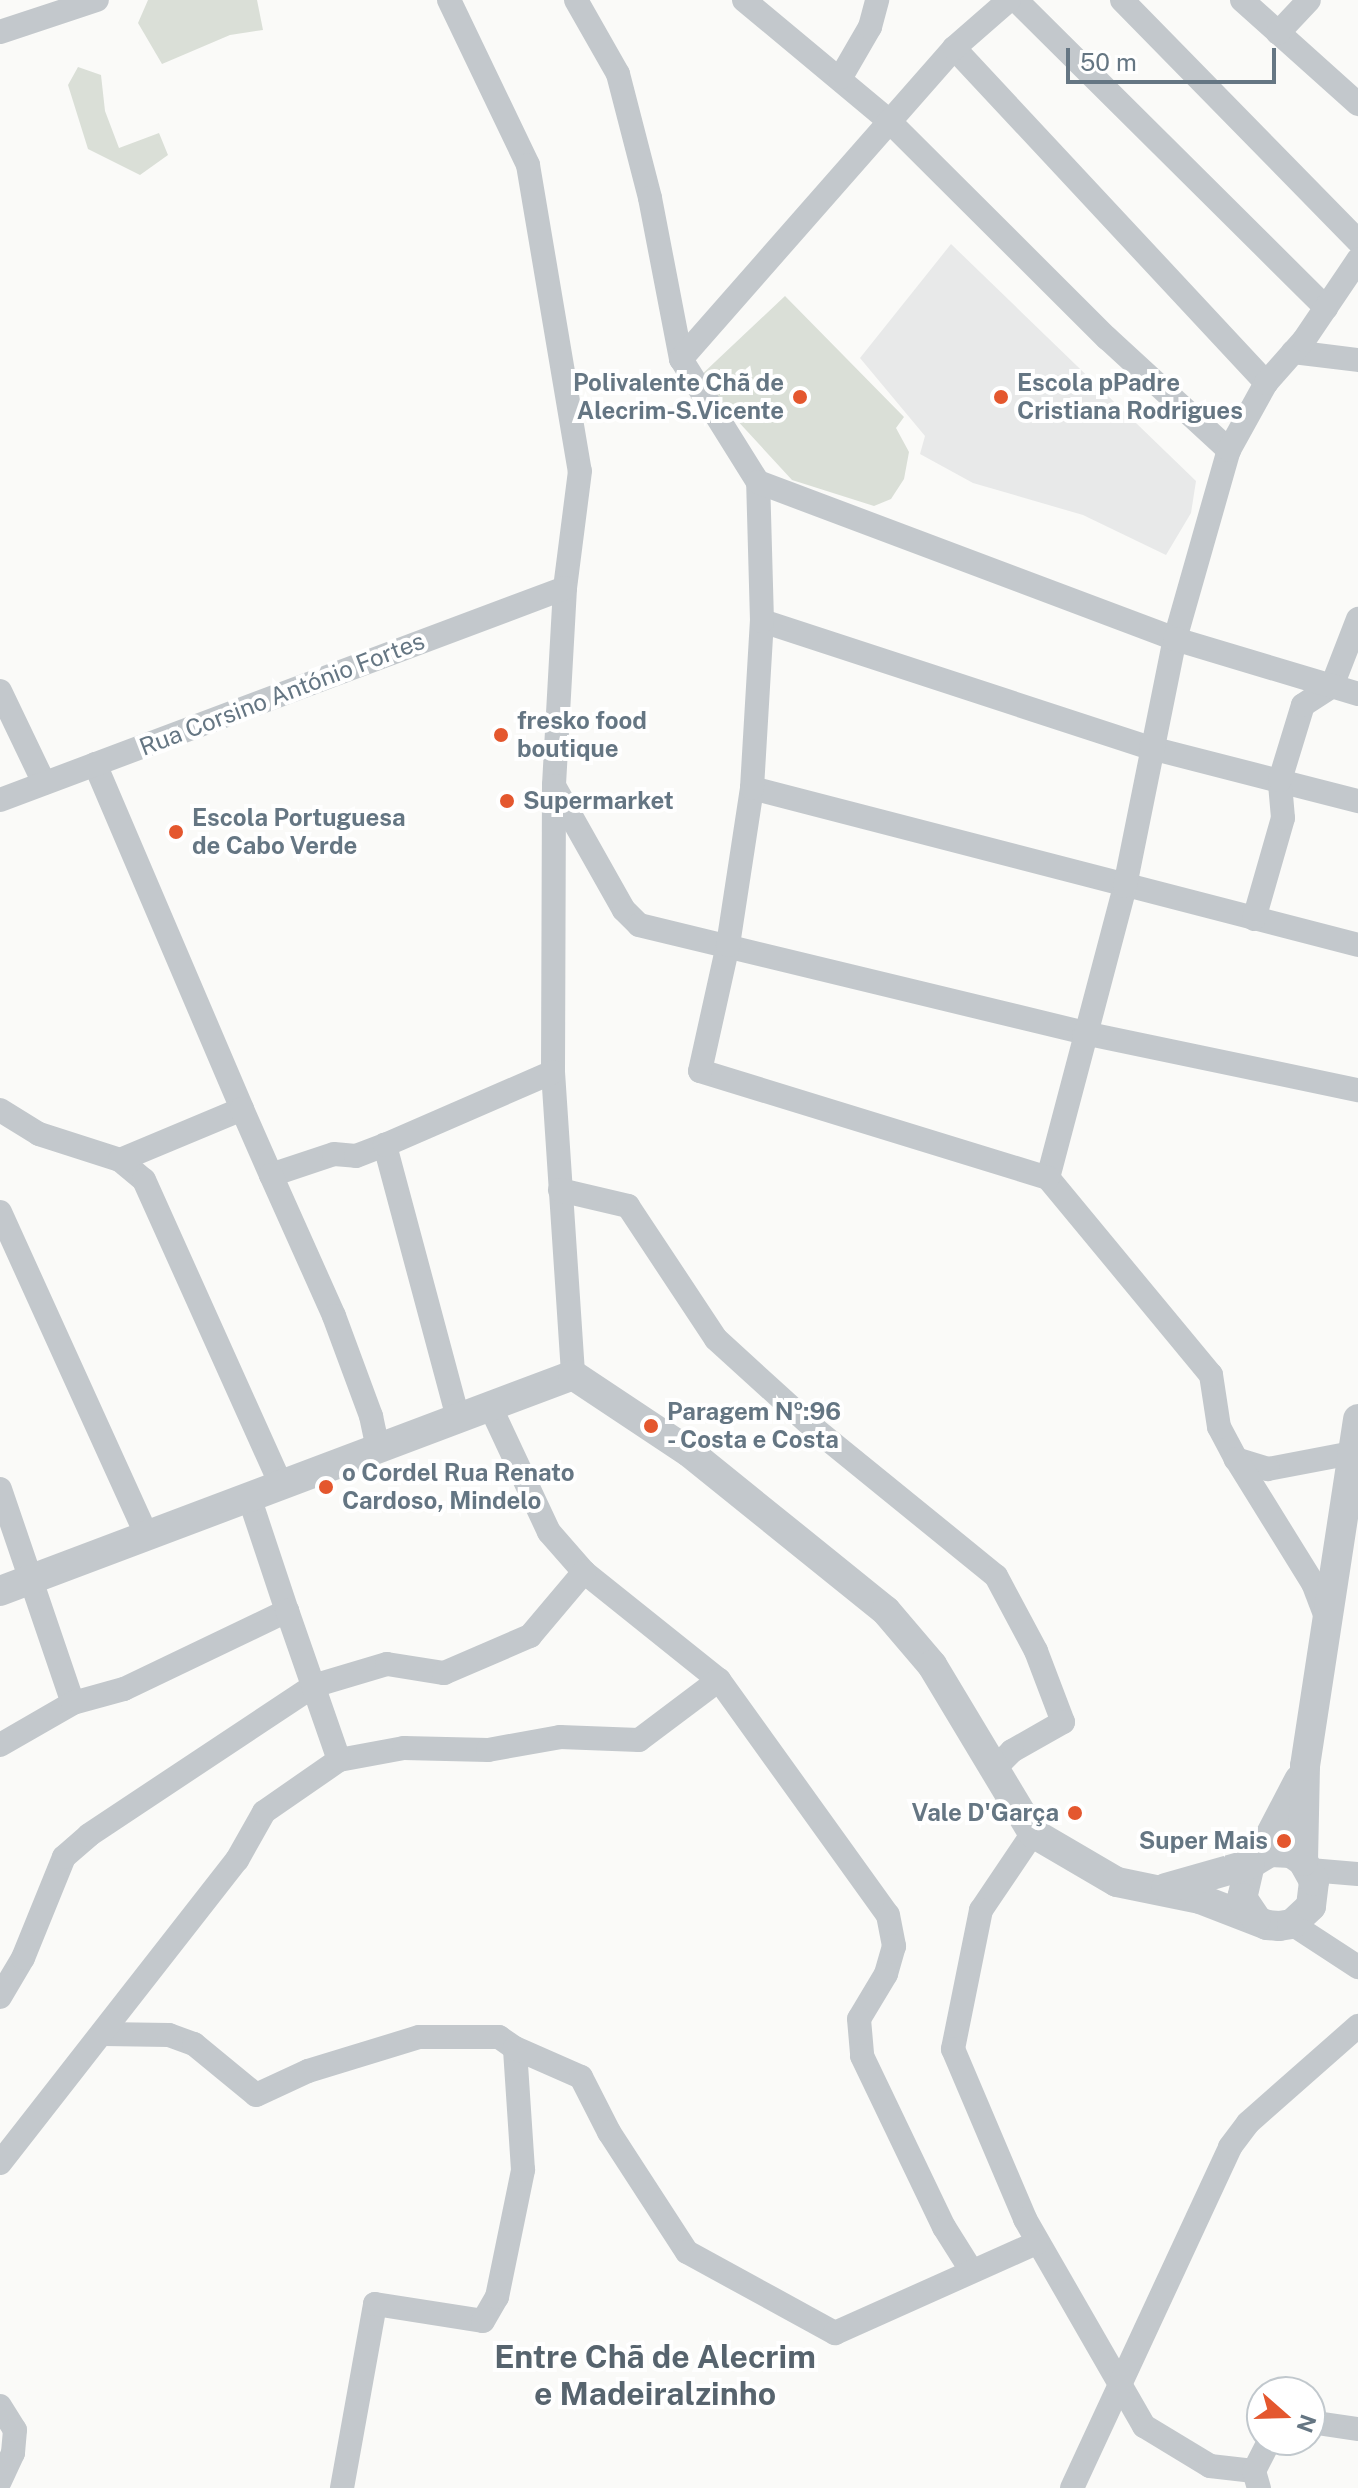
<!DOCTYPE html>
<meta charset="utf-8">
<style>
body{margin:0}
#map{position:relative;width:1358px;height:2488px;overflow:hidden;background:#fafaf8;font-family:"Public Sans",sans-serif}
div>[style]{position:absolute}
.built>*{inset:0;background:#e8e9e9}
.green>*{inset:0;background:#dadfd7}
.minor>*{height:24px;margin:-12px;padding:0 12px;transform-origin:12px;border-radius:12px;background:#c3c8cc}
.tertiary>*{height:30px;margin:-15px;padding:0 15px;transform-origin:15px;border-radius:15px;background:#c3c8cc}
.dots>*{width:22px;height:22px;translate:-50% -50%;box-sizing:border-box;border:4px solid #fff;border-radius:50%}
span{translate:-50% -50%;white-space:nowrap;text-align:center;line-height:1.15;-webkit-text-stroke:8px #fff;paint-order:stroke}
.poi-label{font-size:24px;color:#657683;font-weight:700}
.right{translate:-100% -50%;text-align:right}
.left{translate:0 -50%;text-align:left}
.street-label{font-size:24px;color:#657683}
.district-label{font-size:32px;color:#57646e;font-weight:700}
.north{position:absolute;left:1246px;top:2376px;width:80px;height:80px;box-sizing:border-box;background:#fff;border:2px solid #c1c8cd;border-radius:50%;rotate:110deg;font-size:22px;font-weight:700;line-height:32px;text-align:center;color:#657683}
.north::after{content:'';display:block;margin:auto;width:28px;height:36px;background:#e4572e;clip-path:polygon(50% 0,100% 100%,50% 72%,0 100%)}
.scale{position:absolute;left:1066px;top:48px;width:210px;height:36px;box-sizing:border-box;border:4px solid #657683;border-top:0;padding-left:10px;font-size:24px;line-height:28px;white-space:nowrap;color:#657683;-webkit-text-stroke:6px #fff;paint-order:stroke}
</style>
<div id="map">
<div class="built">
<i style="clip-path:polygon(951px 244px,1196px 481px,1191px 513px,1166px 555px,1083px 515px,973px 483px,920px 454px,925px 436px,860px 358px)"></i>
</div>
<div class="green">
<i style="clip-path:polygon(148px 0,257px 0,263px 30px,230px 35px,162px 64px,138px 23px)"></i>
<i style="clip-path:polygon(78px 67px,101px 75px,105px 111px,119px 148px,159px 133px,168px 155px,140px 175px,88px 149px,68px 85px)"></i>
<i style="clip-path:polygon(785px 296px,904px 417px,896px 428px,909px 452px,904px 479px,891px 499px,874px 506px,792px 480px,698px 378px)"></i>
</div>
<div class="minor">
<i style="left:449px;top:0;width:183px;rotate:64.4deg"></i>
<i style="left:528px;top:165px;width:310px;rotate:80.4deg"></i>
<i style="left:580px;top:471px;width:118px;rotate:97.3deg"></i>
<i style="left:565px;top:588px;width:197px;rotate:93.2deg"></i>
<i style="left:554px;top:785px;width:287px;rotate:90.2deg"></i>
<i style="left:553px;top:1072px;width:304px;rotate:86.2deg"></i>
<i style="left:576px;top:0;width:85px;rotate:60.4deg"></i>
<i style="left:618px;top:74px;width:128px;rotate:75.5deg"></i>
<i style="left:650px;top:198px;width:164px;rotate:79.1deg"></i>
<i style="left:681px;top:359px;width:145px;rotate:58deg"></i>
<i style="left:744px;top:0;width:189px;rotate:39.8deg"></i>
<i style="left:889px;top:121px;width:308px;rotate:44.9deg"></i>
<i style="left:1107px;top:338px;width:166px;rotate:42.6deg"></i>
<i style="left:1016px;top:0;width:437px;rotate:44.8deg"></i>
<i style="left:1122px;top:0;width:337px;rotate:45.6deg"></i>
<i style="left:1242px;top:0;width:156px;rotate:41.9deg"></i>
<i style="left:0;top:32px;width:102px;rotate:-18.3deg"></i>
<i style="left:1278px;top:33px;width:45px;rotate:-46.8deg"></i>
<i style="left:954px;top:48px;width:458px;rotate:47deg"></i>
<i style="left:841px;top:77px;width:58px;rotate:-59.9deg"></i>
<i style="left:870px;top:27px;width:28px;rotate:-75deg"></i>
<i style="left:1293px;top:352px;width:65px;rotate:7deg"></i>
<i style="left:681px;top:359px;width:414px;rotate:-48.7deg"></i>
<i style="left:954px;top:48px;width:73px;rotate:-41.1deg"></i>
<i style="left:762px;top:621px;width:409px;rotate:18.1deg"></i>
<i style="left:1151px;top:748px;width:214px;rotate:14.4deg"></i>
<i style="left:0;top:691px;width:102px;rotate:64.4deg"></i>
<i style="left:95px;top:764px;width:375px;rotate:66.9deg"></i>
<i style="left:554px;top:786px;width:142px;rotate:60.6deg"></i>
<i style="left:624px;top:910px;width:21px;rotate:45deg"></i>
<i style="left:639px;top:925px;width:458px;rotate:13.6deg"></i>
<i style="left:1084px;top:1033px;width:280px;rotate:11.8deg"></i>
<i style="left:752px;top:788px;width:626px;rotate:14.52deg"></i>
<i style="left:0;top:800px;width:603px;rotate:-20.57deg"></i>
<i style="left:1254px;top:919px;width:105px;rotate:-74deg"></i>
<i style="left:1283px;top:818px;width:38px;rotate:-95deg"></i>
<i style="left:1280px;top:780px;width:78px;rotate:-73deg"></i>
<i style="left:1303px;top:705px;width:35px;rotate:-33deg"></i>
<i style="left:1332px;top:686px;width:72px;rotate:-68.8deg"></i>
<i style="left:0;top:1110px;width:46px;rotate:31.6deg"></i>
<i style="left:39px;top:1134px;width:85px;rotate:17.8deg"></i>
<i style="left:120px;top:1160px;width:31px;rotate:40deg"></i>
<i style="left:144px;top:1180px;width:334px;rotate:65.8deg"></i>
<i style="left:120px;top:1160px;width:132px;rotate:-22.7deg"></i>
<i style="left:242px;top:1109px;width:72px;rotate:66.3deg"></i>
<i style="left:271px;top:1175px;width:66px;rotate:-18.4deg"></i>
<i style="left:334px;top:1154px;width:22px;rotate:5deg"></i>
<i style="left:356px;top:1156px;width:31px;rotate:-21deg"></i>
<i style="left:271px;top:1175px;width:154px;rotate:65.9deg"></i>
<i style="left:334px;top:1316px;width:107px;rotate:69.7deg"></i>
<i style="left:371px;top:1416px;width:33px;rotate:78deg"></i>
<i style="left:1048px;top:1178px;width:302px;rotate:-75.2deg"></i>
<i style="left:1125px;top:886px;width:252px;rotate:-78.6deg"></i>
<i style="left:1175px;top:639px;width:197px;rotate:-74.1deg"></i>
<i style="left:1229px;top:450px;width:77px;rotate:-61.1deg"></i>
<i style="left:1266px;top:383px;width:57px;rotate:-48.5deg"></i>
<i style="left:1304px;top:340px;width:97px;rotate:-56deg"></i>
<i style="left:560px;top:1190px;width:70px;rotate:13.2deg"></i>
<i style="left:628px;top:1206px;width:159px;rotate:56.5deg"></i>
<i style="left:716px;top:1339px;width:134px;rotate:42.3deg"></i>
<i style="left:815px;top:1429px;width:233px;rotate:39.1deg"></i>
<i style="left:996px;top:1576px;width:85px;rotate:61.9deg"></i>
<i style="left:1036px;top:1651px;width:76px;rotate:69.2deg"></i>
<i style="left:1063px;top:1722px;width:59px;rotate:150.4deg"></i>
<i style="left:1012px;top:1751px;width:23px;rotate:135deg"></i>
<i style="left:0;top:1212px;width:356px;rotate:65.6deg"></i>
<i style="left:490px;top:1406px;width:139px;rotate:64.9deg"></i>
<i style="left:549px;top:1532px;width:53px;rotate:48.8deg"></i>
<i style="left:584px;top:1572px;width:173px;rotate:38.7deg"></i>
<i style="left:719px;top:1680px;width:289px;rotate:54.3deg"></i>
<i style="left:888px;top:1915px;width:32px;rotate:79deg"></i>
<i style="left:894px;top:1946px;width:29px;rotate:106deg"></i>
<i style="left:886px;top:1974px;width:52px;rotate:121deg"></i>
<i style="left:859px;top:2019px;width:37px;rotate:85deg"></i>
<i style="left:862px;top:2056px;width:190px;rotate:64.4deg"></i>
<i style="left:944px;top:2227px;width:51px;rotate:57.9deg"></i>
<i style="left:458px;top:1418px;width:283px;rotate:-105deg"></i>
<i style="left:385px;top:1145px;width:183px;rotate:-23.5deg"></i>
<i style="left:1352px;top:1453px;width:86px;rotate:169.2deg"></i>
<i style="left:1268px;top:1469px;width:34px;rotate:-163deg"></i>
<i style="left:1236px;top:1459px;width:36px;rotate:-118deg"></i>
<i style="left:1219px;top:1427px;width:53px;rotate:-98.7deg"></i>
<i style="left:1211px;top:1375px;width:256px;rotate:-129.6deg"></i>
<i style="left:1048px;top:1178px;width:364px;rotate:-162.9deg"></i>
<i style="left:700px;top:1071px;width:129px;rotate:-77.5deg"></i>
<i style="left:728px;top:945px;width:159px;rotate:-81.3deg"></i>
<i style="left:752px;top:788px;width:167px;rotate:-86.6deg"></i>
<i style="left:762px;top:621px;width:139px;rotate:-91.6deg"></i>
<i style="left:758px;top:482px;width:446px;rotate:20.6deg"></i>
<i style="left:1175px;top:639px;width:191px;rotate:16.7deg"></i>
<i style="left:1236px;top:1459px;width:146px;rotate:58.2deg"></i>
<i style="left:1313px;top:1583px;width:36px;rotate:69deg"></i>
<i style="left:0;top:1489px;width:226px;rotate:71.2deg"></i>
<i style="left:73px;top:1703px;width:84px;rotate:150.1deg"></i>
<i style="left:73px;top:1703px;width:53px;rotate:-15.4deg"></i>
<i style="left:124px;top:1689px;width:181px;rotate:-25.6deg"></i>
<i style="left:287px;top:1611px;width:120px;rotate:-108.4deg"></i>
<i style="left:339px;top:1760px;width:66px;rotate:-10.5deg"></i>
<i style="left:404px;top:1748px;width:84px;rotate:1.4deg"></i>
<i style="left:488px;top:1750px;width:73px;rotate:-10.2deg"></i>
<i style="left:560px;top:1737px;width:79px;rotate:2.2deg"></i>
<i style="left:639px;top:1740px;width:100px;rotate:-36.9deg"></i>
<i style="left:1033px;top:1833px;width:93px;rotate:124deg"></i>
<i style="left:981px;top:1910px;width:142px;rotate:101.4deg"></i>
<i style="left:953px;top:2049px;width:185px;rotate:67deg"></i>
<i style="left:1025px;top:2219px;width:239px;rotate:60.1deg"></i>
<i style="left:1144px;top:2426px;width:77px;rotate:31.2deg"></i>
<i style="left:1210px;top:2466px;width:44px;rotate:6.5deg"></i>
<i style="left:1254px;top:2471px;width:18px;rotate:74deg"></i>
<i style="left:1310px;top:1870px;width:48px;rotate:4.8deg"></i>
<i style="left:1292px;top:1924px;width:79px;rotate:33.1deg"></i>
<i style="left:0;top:1997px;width:45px;rotate:-59.5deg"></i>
<i style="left:23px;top:1958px;width:109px;rotate:-67.9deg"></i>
<i style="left:64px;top:1857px;width:33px;rotate:-41deg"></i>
<i style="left:89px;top:1835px;width:269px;rotate:-33.6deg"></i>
<i style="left:313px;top:1686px;width:77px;rotate:-16.6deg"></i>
<i style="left:387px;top:1664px;width:58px;rotate:9deg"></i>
<i style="left:444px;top:1673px;width:94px;rotate:-23.3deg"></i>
<i style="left:530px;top:1636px;width:84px;rotate:-49.8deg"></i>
<i style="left:104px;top:2034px;width:65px;rotate:0.9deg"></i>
<i style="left:169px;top:2035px;width:27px;rotate:20deg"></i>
<i style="left:194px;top:2044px;width:80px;rotate:39.4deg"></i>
<i style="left:256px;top:2095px;width:57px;rotate:-24.8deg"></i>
<i style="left:308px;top:2071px;width:116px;rotate:-17deg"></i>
<i style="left:419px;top:2037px;width:80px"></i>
<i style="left:499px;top:2037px;width:19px;rotate:35deg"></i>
<i style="left:0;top:2163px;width:385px;rotate:-52deg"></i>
<i style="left:237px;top:1860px;width:55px;rotate:-60.6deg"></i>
<i style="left:264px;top:1812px;width:91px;rotate:-34.7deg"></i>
<i style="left:339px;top:1760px;width:158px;rotate:-109.2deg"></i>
<i style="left:0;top:2406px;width:28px;rotate:58deg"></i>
<i style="left:15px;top:2430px;width:23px;rotate:95deg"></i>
<i style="left:13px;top:2453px;width:31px;rotate:115deg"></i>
<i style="left:1310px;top:2422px;width:49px;rotate:8.3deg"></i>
<i style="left:1254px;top:2471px;width:35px;rotate:-63deg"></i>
<i style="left:342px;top:2488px;width:187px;rotate:-79.8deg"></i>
<i style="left:375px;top:2304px;width:109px;rotate:8.9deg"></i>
<i style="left:483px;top:2321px;width:28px;rotate:-60deg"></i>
<i style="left:497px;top:2297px;width:130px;rotate:-78.4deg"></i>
<i style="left:523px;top:2170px;width:122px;rotate:-93.8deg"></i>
<i style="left:515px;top:2048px;width:72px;rotate:23.7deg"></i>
<i style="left:581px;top:2077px;width:62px;rotate:63deg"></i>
<i style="left:609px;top:2132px;width:143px;rotate:57deg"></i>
<i style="left:687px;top:2252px;width:169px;rotate:28.7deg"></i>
<i style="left:835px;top:2333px;width:222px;rotate:-24.1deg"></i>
<i style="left:1072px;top:2488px;width:376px;rotate:-65.1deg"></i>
<i style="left:1230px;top:2147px;width:30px;rotate:-53deg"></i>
<i style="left:1248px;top:2123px;width:147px;rotate:-41.4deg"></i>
</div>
<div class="tertiary">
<i style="left:0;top:1591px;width:612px;rotate:-20.65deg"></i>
<i style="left:573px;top:1375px;width:139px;rotate:33.6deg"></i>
<i style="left:689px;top:1452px;width:253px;rotate:38.9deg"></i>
<i style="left:886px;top:1611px;width:71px;rotate:49.6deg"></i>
<i style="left:932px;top:1665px;width:196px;rotate:59deg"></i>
<i style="left:1033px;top:1833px;width:97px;rotate:30.3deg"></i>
<i style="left:1117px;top:1882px;width:85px;rotate:11.6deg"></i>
<i style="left:1200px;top:1899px;width:72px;rotate:21.2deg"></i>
<i style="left:1267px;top:1925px;width:12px;rotate:5deg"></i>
<i style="left:1279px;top:1926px;width:13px;rotate:-9deg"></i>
<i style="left:1292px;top:1924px;width:26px;rotate:-43deg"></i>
<i style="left:1311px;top:1906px;width:25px;rotate:-83deg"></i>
<i style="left:1314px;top:1881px;width:23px;rotate:-119deg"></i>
<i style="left:1303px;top:1861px;width:14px;rotate:-146deg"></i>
<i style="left:1291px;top:1853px;width:21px;rotate:-177deg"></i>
<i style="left:1270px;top:1852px;width:23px;rotate:149deg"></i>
<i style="left:1250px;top:1864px;width:35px;rotate:103deg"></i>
<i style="left:1242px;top:1898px;width:25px;rotate:56deg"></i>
<i style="left:1259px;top:1857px;width:87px;rotate:-62.5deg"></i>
<i style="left:1303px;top:1861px;width:95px;rotate:-88.8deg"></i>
<i style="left:1305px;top:1766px;width:351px;rotate:-81.3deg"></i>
<i style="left:1166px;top:1888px;width:87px;rotate:-15.9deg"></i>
</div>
<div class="dots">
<i style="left:800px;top:397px;background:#e4572e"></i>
<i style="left:1001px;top:397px;background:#e4572e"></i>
<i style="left:501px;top:735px;background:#e4572e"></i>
<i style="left:507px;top:801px;background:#e4572e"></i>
<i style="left:176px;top:832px;background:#e4572e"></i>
<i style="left:651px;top:1426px;background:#e4572e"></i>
<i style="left:326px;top:1487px;background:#e4572e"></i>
<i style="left:1075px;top:1813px;background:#e4572e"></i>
<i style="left:1284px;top:1841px;background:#e4572e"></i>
</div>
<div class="poi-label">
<span class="right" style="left:784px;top:397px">Polivalente Chã de<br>Alecrim-S.Vicente</span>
<span class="left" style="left:1017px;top:397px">Escola pPadre<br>Cristiana Rodrigues</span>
<span class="left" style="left:517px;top:735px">fresko food<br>boutique</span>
<span class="left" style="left:523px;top:801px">Supermarket</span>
<span class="left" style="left:192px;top:832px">Escola Portuguesa<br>de Cabo Verde</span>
<span class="left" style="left:667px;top:1426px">Paragem Nº:96<br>- Costa e Costa</span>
<span class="left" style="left:342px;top:1487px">o Cordel Rua Renato<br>Cardoso, Mindelo</span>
<span class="right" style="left:1059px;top:1813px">Vale D'Garça</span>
<span class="right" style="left:1268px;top:1841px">Super Mais</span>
</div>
<div class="street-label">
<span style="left:282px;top:694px;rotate:-21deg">Rua Corsino António Fortes</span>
</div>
<div class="district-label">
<span style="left:655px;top:2376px">Entre Chã de Alecrim<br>e Madeiralzinho</span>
</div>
<div class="north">N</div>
<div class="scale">50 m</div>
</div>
